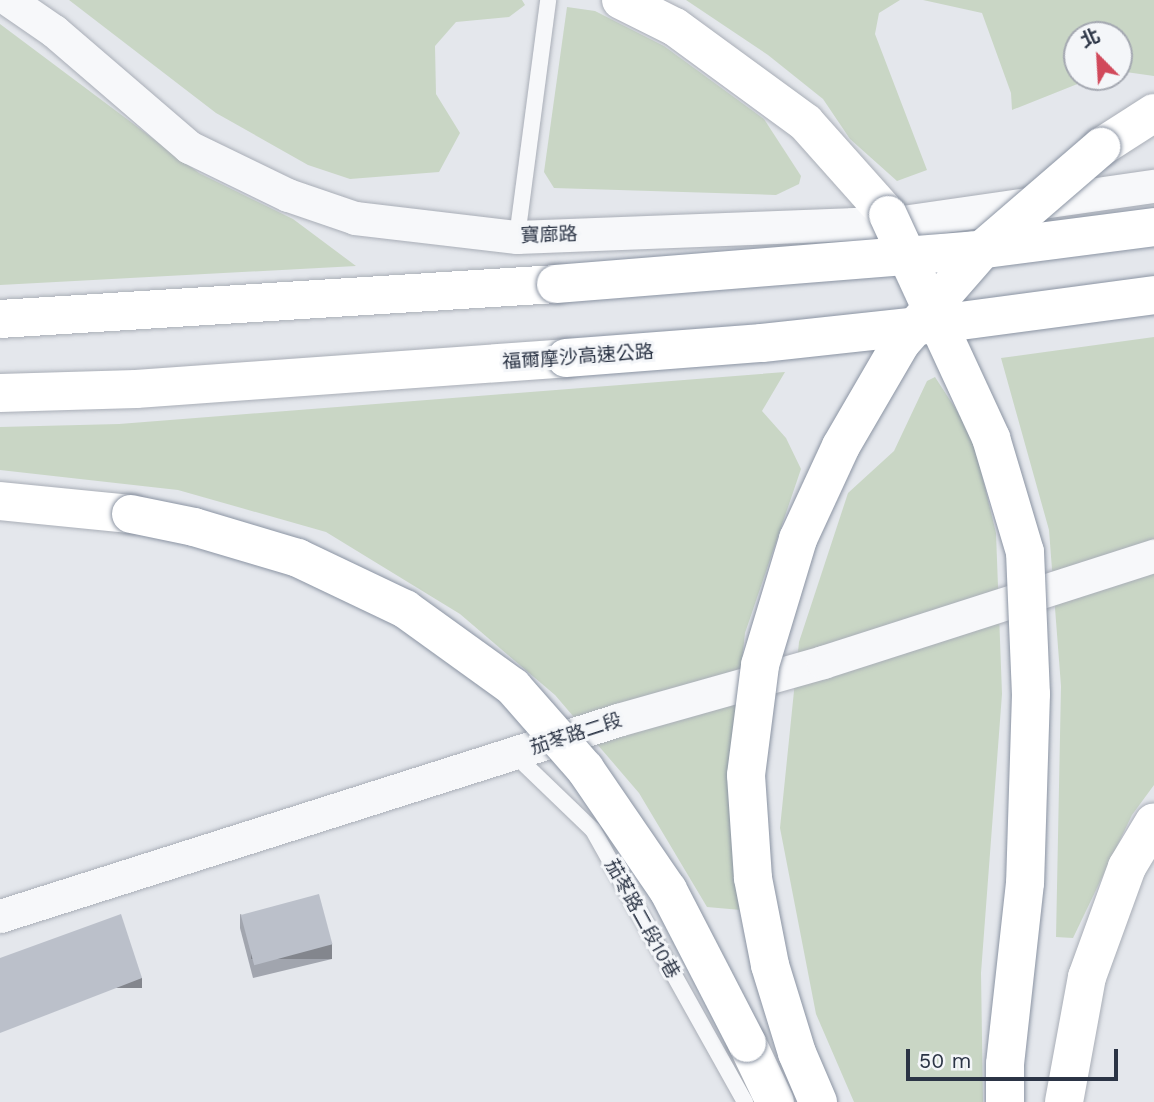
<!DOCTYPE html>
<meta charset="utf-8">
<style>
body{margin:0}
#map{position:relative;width:1154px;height:1102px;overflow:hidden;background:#e4e7ec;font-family:"Work Sans","Noto Sans TC",sans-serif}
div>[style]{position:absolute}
.green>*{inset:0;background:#c9d6c5}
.roads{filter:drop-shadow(0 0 2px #a9aeb7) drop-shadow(0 0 2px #a9aeb7)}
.lane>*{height:16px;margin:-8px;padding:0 8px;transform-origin:8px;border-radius:8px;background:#f7f8fa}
.street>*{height:33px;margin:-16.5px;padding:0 16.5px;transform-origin:16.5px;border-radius:16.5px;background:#f7f8fa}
.highway>*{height:38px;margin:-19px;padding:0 19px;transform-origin:19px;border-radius:19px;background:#fff}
.bridges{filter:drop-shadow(0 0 2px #8b94a3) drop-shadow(0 0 2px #8b94a3)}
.highway-bridge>*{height:38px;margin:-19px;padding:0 19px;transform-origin:19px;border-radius:19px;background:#fff}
.wall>*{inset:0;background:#a1a5ae}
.shaded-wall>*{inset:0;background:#83868d;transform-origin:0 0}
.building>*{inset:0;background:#bbc0ca;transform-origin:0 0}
span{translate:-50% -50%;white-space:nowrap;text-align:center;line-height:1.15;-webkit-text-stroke:6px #f4f6f9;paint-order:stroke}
.street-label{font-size:19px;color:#2b3445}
.north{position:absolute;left:1063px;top:21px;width:70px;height:70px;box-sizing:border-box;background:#f4f6f9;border:2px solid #a4a8b1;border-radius:50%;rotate:336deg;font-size:19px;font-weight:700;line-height:28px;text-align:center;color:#2b3445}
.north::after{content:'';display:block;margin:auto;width:24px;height:32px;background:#d1495b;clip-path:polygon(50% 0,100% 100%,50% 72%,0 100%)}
.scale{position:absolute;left:906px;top:1049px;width:212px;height:32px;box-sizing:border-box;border:4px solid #2b3445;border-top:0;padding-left:9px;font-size:21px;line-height:24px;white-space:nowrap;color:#2b3445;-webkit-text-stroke:5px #f4f6f9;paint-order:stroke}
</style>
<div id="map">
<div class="green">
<i style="clip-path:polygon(69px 0,522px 0,525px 5px,509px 17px,456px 22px,435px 46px,436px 94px,460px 133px,439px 172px,350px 179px,308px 165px,216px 113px)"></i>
<i style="clip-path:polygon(686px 0,900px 0,879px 13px,875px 34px,927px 170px,897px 181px,850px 139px,823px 99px,768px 55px)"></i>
<i style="clip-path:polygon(923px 0,1154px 0,1154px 76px,1119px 71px,1119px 35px,1077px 35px,1077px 77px,1095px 77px,1012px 110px,1011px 93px,982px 13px)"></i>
<i style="clip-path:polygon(567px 7px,595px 11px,664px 46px,764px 119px,801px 176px,799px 184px,776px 195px,554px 188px,544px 172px)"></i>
<i style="clip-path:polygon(0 24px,199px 173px,293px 219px,356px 266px,0 285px)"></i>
<i style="clip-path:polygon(1154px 337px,1154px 785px,1132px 815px,1073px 938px,1056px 937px,1061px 686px,1049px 530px,1001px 358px)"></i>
<i style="clip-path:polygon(785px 372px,762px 411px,786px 438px,801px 469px,745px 633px,729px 782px,741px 910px,707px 907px,639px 793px,555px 695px,460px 614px,326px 532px,178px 490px,0 470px,0 427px,119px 424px)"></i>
<i style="clip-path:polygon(935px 377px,972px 434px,996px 533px,1002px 694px,981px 973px,983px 1102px,854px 1102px,816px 1014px,780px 828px,799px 642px,848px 493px,894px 451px,927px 381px)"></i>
</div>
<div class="roads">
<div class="lane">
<i style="left:517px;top:237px;width:239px;rotate:-82.5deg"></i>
<i style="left:515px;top:755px;width:108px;rotate:43.9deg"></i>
<i style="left:593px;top:830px;width:312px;rotate:60.8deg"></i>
</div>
<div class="street">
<i style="left:9px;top:0;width:55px;rotate:34.6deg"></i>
<i style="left:54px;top:31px;width:178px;rotate:40.7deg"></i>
<i style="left:189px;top:147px;width:110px;rotate:25.9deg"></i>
<i style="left:288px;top:195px;width:71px;rotate:18.9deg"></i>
<i style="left:355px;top:218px;width:163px;rotate:6.7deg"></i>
<i style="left:517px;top:237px;width:386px;rotate:-2.2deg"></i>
<i style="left:903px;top:222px;width:254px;rotate:-8.2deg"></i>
<i style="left:0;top:916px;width:648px;rotate:-17.6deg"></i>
<i style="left:618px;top:720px;width:213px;rotate:-15.8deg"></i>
<i style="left:823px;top:662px;width:348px;rotate:-17.8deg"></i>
</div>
<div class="highway">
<i style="left:621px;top:0;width:60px;rotate:26.6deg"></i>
<i style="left:675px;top:27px;width:162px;rotate:36.2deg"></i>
<i style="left:806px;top:123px;width:123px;rotate:48.3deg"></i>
<i style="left:1101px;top:147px;width:63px;rotate:-32.7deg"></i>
<i style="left:0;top:319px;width:557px;rotate:-3.6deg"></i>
<i style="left:0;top:393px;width:136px;rotate:-1.7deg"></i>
<i style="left:136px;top:389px;width:431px;rotate:-4.1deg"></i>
<i style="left:0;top:501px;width:132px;rotate:5.7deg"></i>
<i style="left:747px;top:1043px;width:65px;rotate:64.6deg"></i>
<i style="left:1064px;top:1102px;width:127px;rotate:-79.6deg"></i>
<i style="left:1087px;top:977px;width:117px;rotate:-70deg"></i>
<i style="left:1127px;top:867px;width:52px;rotate:-59deg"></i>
</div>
</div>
<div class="bridges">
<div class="highway-bridge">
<i style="left:888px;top:215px;width:246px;rotate:65.2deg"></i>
<i style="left:991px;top:438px;width:119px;rotate:73.4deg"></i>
<i style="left:1025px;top:552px;width:142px;rotate:87.6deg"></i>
<i style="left:1031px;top:694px;width:189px;rotate:91.8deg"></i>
<i style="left:1025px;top:883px;width:182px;rotate:96.3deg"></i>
<i style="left:1005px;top:1064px;width:38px;rotate:90deg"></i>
<i style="left:556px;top:284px;width:415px;rotate:-4.6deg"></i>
<i style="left:970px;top:251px;width:186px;rotate:-7.4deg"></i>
<i style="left:566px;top:358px;width:197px;rotate:-4.4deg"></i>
<i style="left:762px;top:343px;width:177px;rotate:-6.2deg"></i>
<i style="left:938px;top:324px;width:218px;rotate:-7.6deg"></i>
<i style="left:131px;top:514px;width:64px;rotate:11.7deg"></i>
<i style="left:194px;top:527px;width:109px;rotate:16.6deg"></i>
<i style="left:298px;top:558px;width:119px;rotate:25.5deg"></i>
<i style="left:405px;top:609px;width:133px;rotate:35.8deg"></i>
<i style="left:513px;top:687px;width:109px;rotate:48.7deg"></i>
<i style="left:585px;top:769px;width:147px;rotate:55.6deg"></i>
<i style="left:668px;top:890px;width:172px;rotate:62.7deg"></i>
<i style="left:818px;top:1102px;width:53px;rotate:-113.2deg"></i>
<i style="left:797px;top:1053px;width:92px;rotate:-107.1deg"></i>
<i style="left:770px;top:965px;width:89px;rotate:-101.1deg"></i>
<i style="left:753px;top:878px;width:103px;rotate:-93.9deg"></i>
<i style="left:746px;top:775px;width:111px;rotate:-82.7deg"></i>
<i style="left:760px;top:665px;width:132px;rotate:-73.2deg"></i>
<i style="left:798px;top:539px;width:102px;rotate:-65.2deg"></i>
<i style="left:841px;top:446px;width:119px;rotate:-59.8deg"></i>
<i style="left:901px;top:343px;width:126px;rotate:-48.9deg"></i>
<i style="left:984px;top:248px;width:155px;rotate:-40.8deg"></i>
</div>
</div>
<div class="wall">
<i style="clip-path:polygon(240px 914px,332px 959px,253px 978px,240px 928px)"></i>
</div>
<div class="shaded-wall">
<i style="left:332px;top:944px;width:15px;height:81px;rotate:90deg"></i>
<i style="left:142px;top:978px;width:10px;height:152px;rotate:90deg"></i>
</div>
<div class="building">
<i style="left:319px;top:894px;width:52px;height:81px;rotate:75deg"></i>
<i style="clip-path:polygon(121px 914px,142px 978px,0 1033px,0 958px)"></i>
</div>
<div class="street-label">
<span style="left:549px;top:235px;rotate:-2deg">寶廍路</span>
<span style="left:578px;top:357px;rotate:-4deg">福爾摩沙高速公路</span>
<span style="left:576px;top:734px;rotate:-18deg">茄苳路二段</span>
<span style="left:642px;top:919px;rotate:61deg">茄苳路二段10巷</span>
</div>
<div class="north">北</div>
<div class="scale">50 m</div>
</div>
